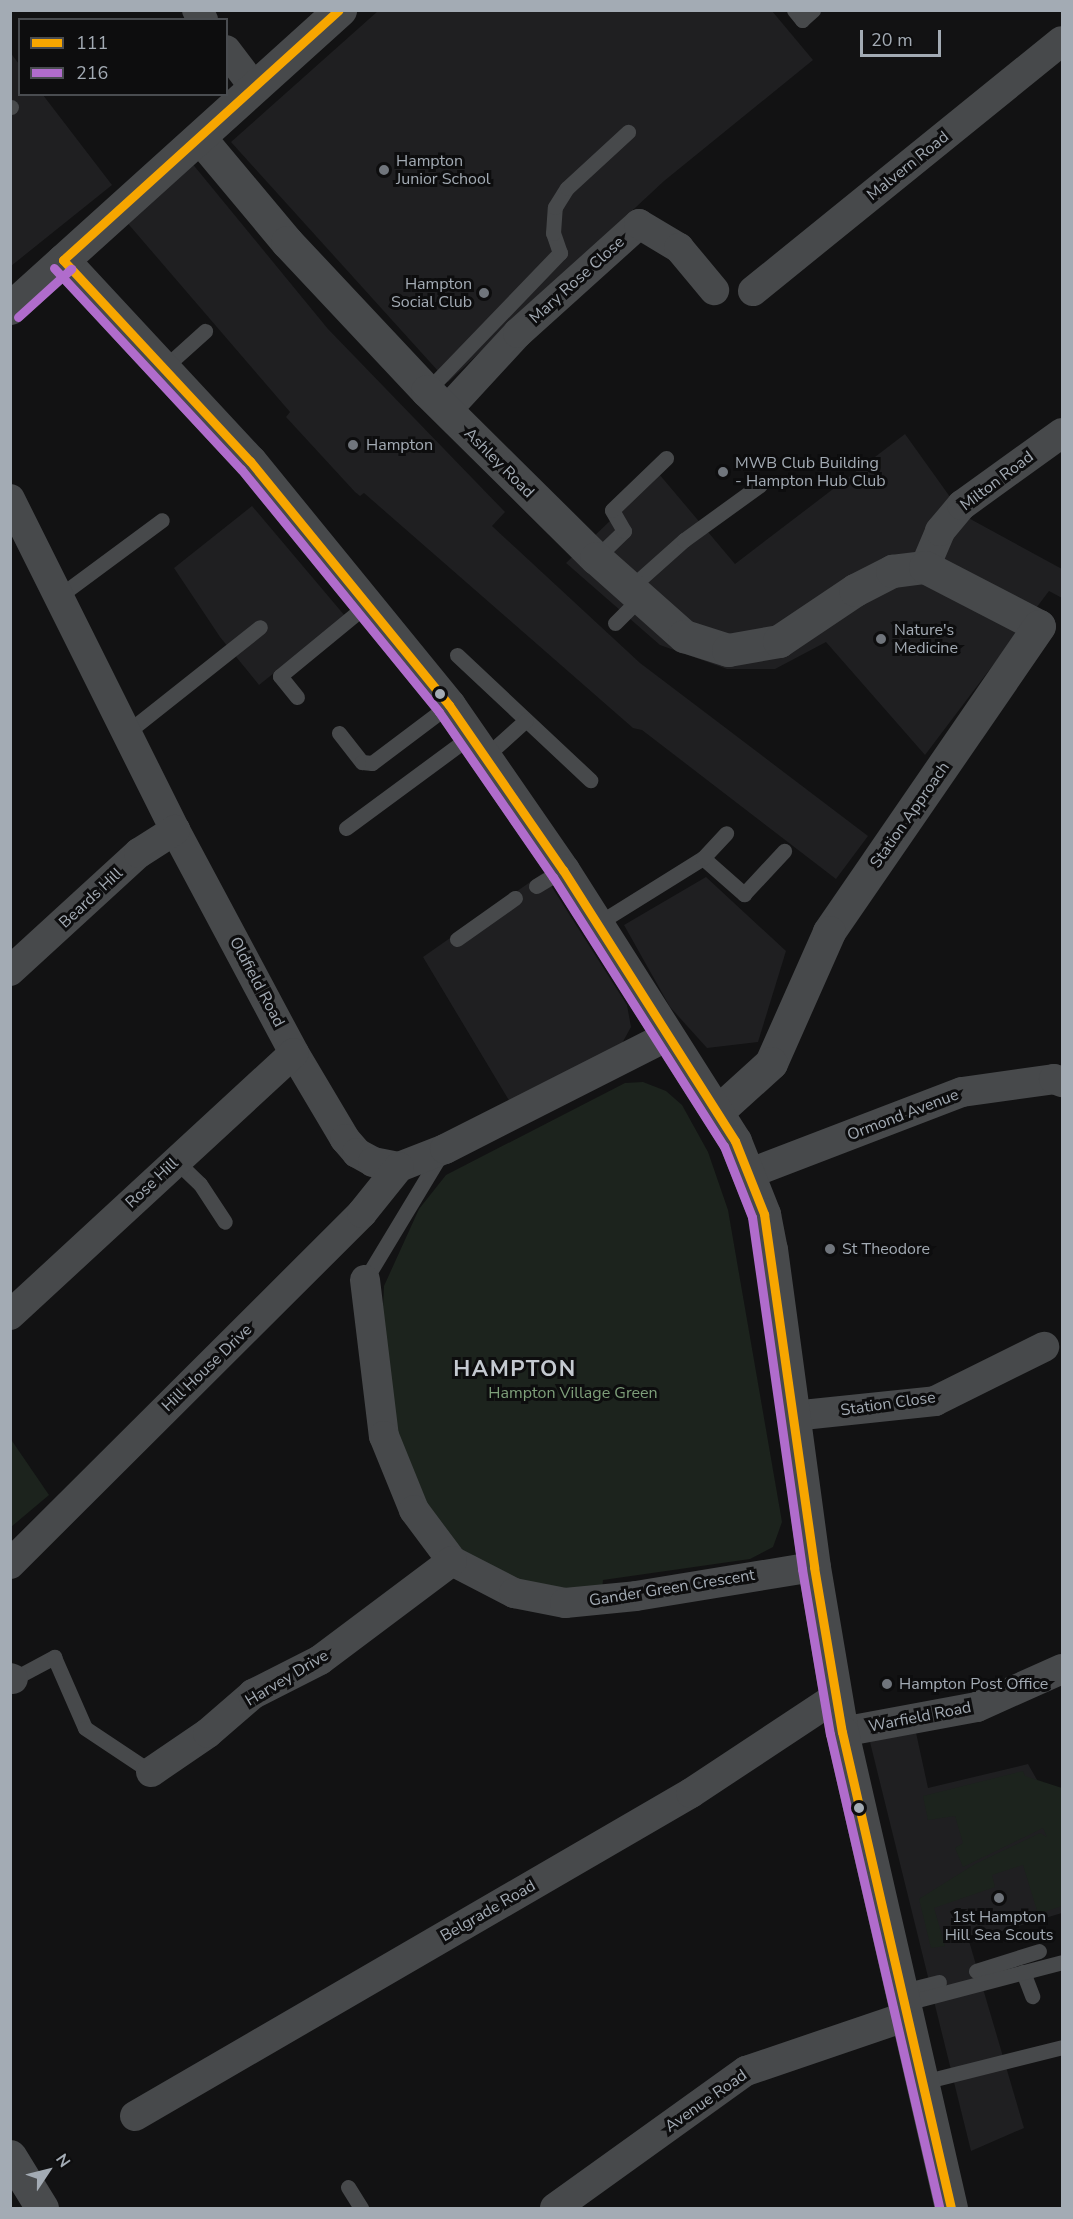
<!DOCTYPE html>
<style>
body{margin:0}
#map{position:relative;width:1073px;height:2219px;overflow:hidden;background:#121213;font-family:"Nunito Sans",sans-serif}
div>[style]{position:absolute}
.built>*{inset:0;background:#1f1f21}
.green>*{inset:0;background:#1c231d}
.service>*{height:15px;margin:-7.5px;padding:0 7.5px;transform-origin:7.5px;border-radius:7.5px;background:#47494b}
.minor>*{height:30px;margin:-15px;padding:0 15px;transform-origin:15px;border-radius:15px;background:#47494b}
.tertiary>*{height:33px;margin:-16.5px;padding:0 16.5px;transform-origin:16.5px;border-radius:16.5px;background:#47494b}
.trunk>*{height:33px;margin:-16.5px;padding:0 16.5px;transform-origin:16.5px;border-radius:16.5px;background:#494b4d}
.bus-1>*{height:9px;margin:-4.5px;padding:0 4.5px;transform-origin:4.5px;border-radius:4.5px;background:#f7a600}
.bus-2>*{height:9px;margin:-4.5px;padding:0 4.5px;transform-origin:4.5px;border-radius:4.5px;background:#b06ccc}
.dots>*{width:16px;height:16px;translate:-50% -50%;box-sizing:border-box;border:3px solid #0d0d0e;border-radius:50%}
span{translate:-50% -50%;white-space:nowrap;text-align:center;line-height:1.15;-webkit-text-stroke:6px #0d0d0e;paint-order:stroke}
.poi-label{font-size:16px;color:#a3abb4}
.left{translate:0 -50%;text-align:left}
.right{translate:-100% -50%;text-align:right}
.street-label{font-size:16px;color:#a3abb4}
.park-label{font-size:16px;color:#7e9f7a}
.district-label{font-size:22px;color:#c4c9d0;font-weight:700;letter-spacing:1.5px}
.frame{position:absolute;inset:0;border:12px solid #a3abb4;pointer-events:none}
.legend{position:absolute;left:18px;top:18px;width:210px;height:78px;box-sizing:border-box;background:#0d0d0e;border:2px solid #494c50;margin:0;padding:8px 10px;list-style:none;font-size:18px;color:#a3abb4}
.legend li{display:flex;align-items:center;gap:12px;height:30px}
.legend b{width:30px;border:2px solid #494c50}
.north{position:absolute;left:18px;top:2141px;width:60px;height:60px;-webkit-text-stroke:4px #0d0d0e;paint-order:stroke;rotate:55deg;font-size:16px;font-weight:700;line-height:24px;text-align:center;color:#a3abb4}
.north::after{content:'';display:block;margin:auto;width:21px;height:27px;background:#a3abb4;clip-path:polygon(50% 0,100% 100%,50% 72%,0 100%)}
.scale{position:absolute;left:860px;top:30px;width:81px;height:27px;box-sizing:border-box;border:3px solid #a3abb4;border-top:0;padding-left:8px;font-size:18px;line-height:21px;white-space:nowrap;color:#a3abb4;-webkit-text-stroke:4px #0d0d0e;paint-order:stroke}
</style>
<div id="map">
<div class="built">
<i style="clip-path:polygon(378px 11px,772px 11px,813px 60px,664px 181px,448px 382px,231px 142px)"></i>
<i style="clip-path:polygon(10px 52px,19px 64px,20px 94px,43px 95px,112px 185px,11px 266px)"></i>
<i style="clip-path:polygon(191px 162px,328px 329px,505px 512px,492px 526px,640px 663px,868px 836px,836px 879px,642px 730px,633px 728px,364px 493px,360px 496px,355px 492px,286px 417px,290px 412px,124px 219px)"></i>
<i style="clip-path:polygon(905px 434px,963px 515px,1062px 569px,1062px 598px,1049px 591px,925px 755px,826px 642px,775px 669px,727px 669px,660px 645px,566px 563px,659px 474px,735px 564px)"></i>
<i style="clip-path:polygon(252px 506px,345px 616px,259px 685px,220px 637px,174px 568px)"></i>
<i style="clip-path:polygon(543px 873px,627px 1005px,631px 1027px,620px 1047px,510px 1102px,423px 957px)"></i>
<i style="clip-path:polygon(706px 877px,786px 951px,758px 1042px,707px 1048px,670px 1007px,624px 925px)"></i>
<i style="clip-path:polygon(915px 1728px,928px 1788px,1028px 1764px,1062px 1824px,1062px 1913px,969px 1941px,1024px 2128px,971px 2151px,869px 1738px)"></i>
</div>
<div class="green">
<i style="clip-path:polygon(643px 1082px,666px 1091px,682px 1105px,708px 1152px,728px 1210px,782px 1522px,773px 1547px,750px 1559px,603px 1580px,602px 1591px,517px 1586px,443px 1538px,395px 1445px,381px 1349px,384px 1286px,419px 1209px,446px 1175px,625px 1083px)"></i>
<i style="clip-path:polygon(10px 1438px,49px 1495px,11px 1527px,10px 1527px)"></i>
<i style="clip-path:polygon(1023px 1771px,1025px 1776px,1062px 1788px,1062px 1906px,1038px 1914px,1023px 1865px,992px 1875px,995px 1887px,934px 1908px,945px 1946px,931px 1948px,919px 1899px,975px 1864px,1040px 1833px,1047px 1837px,1043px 1828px,963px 1867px,955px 1848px,963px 1843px,955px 1816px,928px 1820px,923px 1796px)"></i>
</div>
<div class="service">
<i style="left:794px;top:10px;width:13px;rotate:51deg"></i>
<i style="left:802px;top:20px;width:15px;rotate:-42deg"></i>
<i style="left:10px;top:107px;width:1px"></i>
<i style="left:165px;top:367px;width:54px;rotate:-42deg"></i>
<i style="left:427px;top:391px;width:192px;rotate:-46.1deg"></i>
<i style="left:560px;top:253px;width:21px;rotate:-109deg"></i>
<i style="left:553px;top:233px;width:26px;rotate:-86deg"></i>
<i style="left:555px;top:207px;width:22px;rotate:-58deg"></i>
<i style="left:567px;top:188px;width:83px;rotate:-42.6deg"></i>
<i style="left:596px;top:558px;width:39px;rotate:-44deg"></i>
<i style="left:624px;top:531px;width:24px;rotate:-120deg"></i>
<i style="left:612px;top:510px;width:75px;rotate:-43.9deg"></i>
<i style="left:629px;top:589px;width:74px;rotate:-41.7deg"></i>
<i style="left:684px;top:540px;width:94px;rotate:-35.9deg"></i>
<i style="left:58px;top:597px;width:129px;rotate:-36.5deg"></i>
<i style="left:615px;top:623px;width:35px;rotate:-45deg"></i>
<i style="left:457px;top:655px;width:183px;rotate:43.2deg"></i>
<i style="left:297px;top:697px;width:27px;rotate:-129deg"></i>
<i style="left:280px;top:676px;width:115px;rotate:-39.4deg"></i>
<i style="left:339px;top:733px;width:37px;rotate:52deg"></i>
<i style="left:362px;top:762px;width:10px;rotate:6deg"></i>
<i style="left:372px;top:763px;width:96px;rotate:-37deg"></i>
<i style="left:125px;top:734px;width:172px;rotate:-38.4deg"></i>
<i style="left:487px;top:755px;width:52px;rotate:-41.9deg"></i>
<i style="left:346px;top:828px;width:157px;rotate:-36.4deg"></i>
<i style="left:703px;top:858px;width:55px;rotate:41.3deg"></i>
<i style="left:744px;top:894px;width:59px;rotate:-47.1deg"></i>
<i style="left:536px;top:886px;width:31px;rotate:-31deg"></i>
<i style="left:597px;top:924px;width:125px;rotate:-31.9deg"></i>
<i style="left:703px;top:858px;width:34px;rotate:-47deg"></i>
<i style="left:457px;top:939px;width:71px;rotate:-35.3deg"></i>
<i style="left:176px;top:1161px;width:33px;rotate:44deg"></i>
<i style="left:200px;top:1184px;width:45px;rotate:56.7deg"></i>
<i style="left:365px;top:1280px;width:147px;rotate:-58.9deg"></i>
<i style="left:13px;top:1679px;width:47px;rotate:-28.2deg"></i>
<i style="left:54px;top:1657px;width:77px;rotate:66.4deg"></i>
<i style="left:85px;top:1728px;width:79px;rotate:33.7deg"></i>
<i style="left:976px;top:1971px;width:66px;rotate:-17.6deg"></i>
<i style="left:1023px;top:1972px;width:26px;rotate:69deg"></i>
<i style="left:903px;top:1991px;width:37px;rotate:-14deg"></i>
<i style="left:906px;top:2003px;width:161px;rotate:-14.7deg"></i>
<i style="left:923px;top:2082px;width:143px;rotate:-14.1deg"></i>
<i style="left:348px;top:2187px;width:25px;rotate:58deg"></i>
</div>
<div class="minor">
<i style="left:197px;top:10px;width:12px;rotate:59deg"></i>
<i style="left:226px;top:50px;width:46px;rotate:52.9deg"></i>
<i style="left:753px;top:291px;width:397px;rotate:-39deg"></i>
<i style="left:446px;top:411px;width:106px;rotate:-47.3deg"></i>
<i style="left:518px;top:333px;width:163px;rotate:-42deg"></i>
<i style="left:639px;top:224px;width:47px;rotate:31deg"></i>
<i style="left:679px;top:248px;width:55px;rotate:50.2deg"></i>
<i style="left:10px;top:499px;width:370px;rotate:63.5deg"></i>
<i style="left:175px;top:830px;width:253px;rotate:61.9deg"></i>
<i style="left:294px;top:1053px;width:100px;rotate:59.3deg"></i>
<i style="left:345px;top:1139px;width:18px;rotate:49deg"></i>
<i style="left:357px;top:1153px;width:18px;rotate:29deg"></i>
<i style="left:373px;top:1162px;width:26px;rotate:11deg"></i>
<i style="left:399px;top:1167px;width:49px;rotate:-21.4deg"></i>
<i style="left:445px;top:1149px;width:250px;rotate:-26.9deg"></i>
<i style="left:925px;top:567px;width:39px;rotate:-67deg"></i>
<i style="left:940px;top:531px;width:34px;rotate:-50deg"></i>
<i style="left:962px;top:505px;width:123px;rotate:-35.8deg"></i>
<i style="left:10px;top:971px;width:175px;rotate:-42.5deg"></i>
<i style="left:139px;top:853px;width:43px;rotate:-32.6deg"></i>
<i style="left:748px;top:1174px;width:229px;rotate:-21deg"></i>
<i style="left:962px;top:1092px;width:93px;rotate:-8deg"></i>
<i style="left:1054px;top:1079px;width:9px;rotate:21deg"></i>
<i style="left:365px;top:1280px;width:157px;rotate:83.1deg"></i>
<i style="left:384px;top:1436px;width:80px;rotate:67.9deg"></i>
<i style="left:414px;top:1510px;width:64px;rotate:53.3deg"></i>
<i style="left:452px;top:1561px;width:70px;rotate:27.3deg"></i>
<i style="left:514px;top:1593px;width:52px;rotate:11.1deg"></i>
<i style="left:565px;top:1603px;width:71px;rotate:-5.6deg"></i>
<i style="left:636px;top:1596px;width:180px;rotate:-9.3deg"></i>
<i style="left:10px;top:1315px;width:386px;rotate:-42.7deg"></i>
<i style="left:793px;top:1416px;width:143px;rotate:-6deg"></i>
<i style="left:935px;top:1401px;width:122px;rotate:-26.4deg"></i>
<i style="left:10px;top:1564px;width:497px;rotate:-44.9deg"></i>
<i style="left:362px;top:1213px;width:59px;rotate:-51.2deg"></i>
<i style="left:10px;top:1678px;width:3px;rotate:18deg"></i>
<i style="left:842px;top:1732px;width:137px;rotate:-10.5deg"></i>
<i style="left:977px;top:1707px;width:93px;rotate:-24.1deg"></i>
<i style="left:151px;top:1772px;width:69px;rotate:-34.4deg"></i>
<i style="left:208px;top:1733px;width:60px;rotate:-40.9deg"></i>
<i style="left:253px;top:1694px;width:75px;rotate:-26.9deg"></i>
<i style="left:320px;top:1660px;width:165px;rotate:-36.9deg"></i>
<i style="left:135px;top:2116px;width:643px;rotate:-30.15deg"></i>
<i style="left:691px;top:1793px;width:174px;rotate:-33.5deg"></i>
<i style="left:555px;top:2208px;width:235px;rotate:-35.7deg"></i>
<i style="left:746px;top:2071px;width:171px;rotate:-18.8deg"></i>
</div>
<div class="tertiary">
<i style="left:200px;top:138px;width:136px;rotate:50.1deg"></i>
<i style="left:287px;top:242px;width:204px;rotate:46.8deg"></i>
<i style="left:427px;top:391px;width:238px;rotate:44.7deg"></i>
<i style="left:596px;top:558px;width:118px;rotate:41.6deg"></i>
<i style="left:684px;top:636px;width:46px;rotate:17.7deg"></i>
<i style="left:728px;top:650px;width:52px;rotate:-10deg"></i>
<i style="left:779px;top:641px;width:92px;rotate:-33.9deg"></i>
<i style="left:855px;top:590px;width:42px;rotate:-27.2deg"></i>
<i style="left:892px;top:571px;width:33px;rotate:-7deg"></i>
<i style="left:925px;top:567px;width:128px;rotate:27.4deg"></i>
<i style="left:1039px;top:626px;width:371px;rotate:124.5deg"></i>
<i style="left:829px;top:932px;width:143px;rotate:113.9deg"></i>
<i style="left:771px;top:1063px;width:72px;rotate:137.8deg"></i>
<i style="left:63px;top:260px;width:275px;rotate:47.1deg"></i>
<i style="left:250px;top:461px;width:315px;rotate:50.8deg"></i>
<i style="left:449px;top:705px;width:201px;rotate:55.4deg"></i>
<i style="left:563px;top:870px;width:321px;rotate:57.6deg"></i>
<i style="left:735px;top:1141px;width:79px;rotate:68.3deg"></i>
<i style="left:764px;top:1214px;width:36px;rotate:79deg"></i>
<i style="left:771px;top:1249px;width:321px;rotate:82.3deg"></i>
<i style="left:814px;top:1567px;width:167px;rotate:80.4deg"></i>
<i style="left:842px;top:1732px;width:488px;rotate:77.1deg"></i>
<i style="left:10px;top:308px;width:445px;rotate:-42.1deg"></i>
</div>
<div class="trunk">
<i style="left:10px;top:2156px;width:61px;rotate:58.4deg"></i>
</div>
<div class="bus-1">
<i style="left:63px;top:260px;width:275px;rotate:47.1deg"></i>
<i style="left:250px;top:461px;width:315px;rotate:50.8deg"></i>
<i style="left:449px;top:705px;width:201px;rotate:55.4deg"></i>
<i style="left:563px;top:870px;width:321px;rotate:57.6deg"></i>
<i style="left:735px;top:1141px;width:79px;rotate:68.3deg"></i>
<i style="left:764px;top:1214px;width:357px;rotate:81.9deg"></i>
<i style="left:814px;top:1567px;width:167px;rotate:80.4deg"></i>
<i style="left:842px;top:1732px;width:488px;rotate:77.1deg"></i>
<i style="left:63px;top:260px;width:372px;rotate:-42.2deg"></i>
</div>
<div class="bus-2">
<i style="left:54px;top:268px;width:275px;rotate:47.1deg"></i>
<i style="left:241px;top:469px;width:313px;rotate:50.8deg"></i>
<i style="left:439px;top:712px;width:201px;rotate:55.4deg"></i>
<i style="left:553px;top:877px;width:319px;rotate:57.6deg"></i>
<i style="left:724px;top:1146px;width:76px;rotate:68.5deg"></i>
<i style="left:752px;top:1217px;width:356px;rotate:81.9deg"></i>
<i style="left:802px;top:1569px;width:167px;rotate:80.4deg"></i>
<i style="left:830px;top:1734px;width:486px;rotate:77deg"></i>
<i style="left:18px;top:317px;width:72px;rotate:-42.2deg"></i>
</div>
<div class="dots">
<i style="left:384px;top:170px;background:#70757c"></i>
<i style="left:484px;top:293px;background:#70757c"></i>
<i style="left:353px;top:445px;background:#70757c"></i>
<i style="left:723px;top:472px;background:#70757c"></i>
<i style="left:881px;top:639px;background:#70757c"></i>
<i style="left:440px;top:694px;background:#a3abb4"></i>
<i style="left:830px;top:1249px;background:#70757c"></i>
<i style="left:887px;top:1684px;background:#70757c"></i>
<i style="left:859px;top:1808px;background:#a3abb4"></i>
<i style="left:999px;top:1898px;background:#70757c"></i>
</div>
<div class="poi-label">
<span class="left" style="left:396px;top:170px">Hampton<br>Junior School</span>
<span class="right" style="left:472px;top:293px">Hampton<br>Social Club</span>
<span class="left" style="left:366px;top:445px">Hampton</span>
<span class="left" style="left:735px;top:472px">MWB Club Building<br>- Hampton Hub Club</span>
<span class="left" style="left:894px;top:639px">Nature's<br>Medicine</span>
<span class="left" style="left:842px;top:1249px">St Theodore</span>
<span class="left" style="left:899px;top:1684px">Hampton Post Office</span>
<span style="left:999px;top:1926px">1st Hampton<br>Hill Sea Scouts</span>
</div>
<div class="street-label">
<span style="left:908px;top:166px;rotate:-39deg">Malvern Road</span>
<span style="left:577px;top:280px;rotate:-42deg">Mary Rose Close</span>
<span style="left:499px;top:463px;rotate:45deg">Ashley Road</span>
<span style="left:997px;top:481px;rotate:-37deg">Milton Road</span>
<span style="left:910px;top:815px;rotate:-55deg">Station Approach</span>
<span style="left:91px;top:898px;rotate:-43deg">Beards Hill</span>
<span style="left:257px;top:982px;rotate:62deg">Oldfield Road</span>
<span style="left:903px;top:1115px;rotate:-21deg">Ormond Avenue</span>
<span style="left:152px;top:1183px;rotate:-43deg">Rose Hill</span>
<span style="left:207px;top:1368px;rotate:-44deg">Hill House Drive</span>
<span style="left:888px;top:1404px;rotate:-8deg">Station Close</span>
<span style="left:672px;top:1588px;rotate:-9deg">Gander Green Crescent</span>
<span style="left:287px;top:1678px;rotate:-31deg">Harvey Drive</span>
<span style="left:920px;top:1717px;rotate:-11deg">Warfield Road</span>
<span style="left:488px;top:1911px;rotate:-30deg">Belgrade Road</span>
<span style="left:706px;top:2101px;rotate:-35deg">Avenue Road</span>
</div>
<div class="park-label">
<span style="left:573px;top:1393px">Hampton Village Green</span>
</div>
<div class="district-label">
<span style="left:515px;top:1370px">HAMPTON</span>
</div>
<div class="frame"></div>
<ul class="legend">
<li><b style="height:8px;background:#f7a600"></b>111</li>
<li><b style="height:8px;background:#b06ccc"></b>216</li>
</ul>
<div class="north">N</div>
<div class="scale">20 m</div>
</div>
